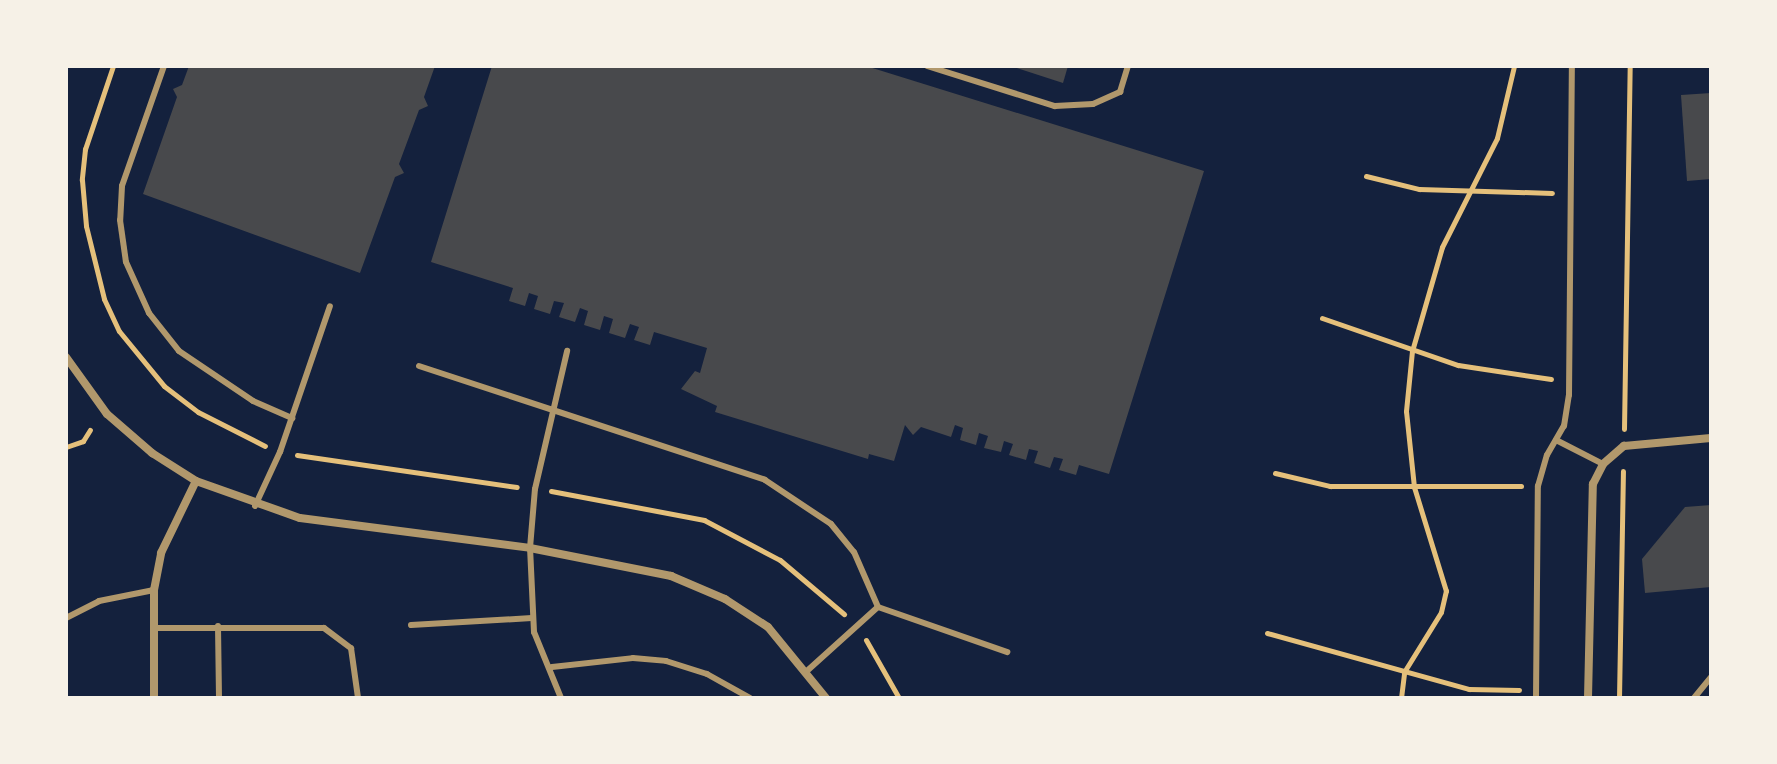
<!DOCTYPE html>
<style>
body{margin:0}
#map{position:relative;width:1777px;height:764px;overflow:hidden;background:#14213d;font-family:Figtree,sans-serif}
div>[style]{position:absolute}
.building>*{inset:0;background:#48494c}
.path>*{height:5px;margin:-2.5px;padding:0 2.5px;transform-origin:2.5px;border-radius:2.5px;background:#e5c07b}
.service>*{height:6px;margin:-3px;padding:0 3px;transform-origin:3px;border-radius:3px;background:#b1986c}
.minor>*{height:8px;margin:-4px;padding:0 4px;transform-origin:4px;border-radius:4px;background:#b1986c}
span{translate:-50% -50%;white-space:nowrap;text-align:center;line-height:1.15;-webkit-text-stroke:8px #f6f1e7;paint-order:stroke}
.frame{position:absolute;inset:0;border:68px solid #f6f1e7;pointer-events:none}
</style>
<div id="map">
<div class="building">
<i style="clip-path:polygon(189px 66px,435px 66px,424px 97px,428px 106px,419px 110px,399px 164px,404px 173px,395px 177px,360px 273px,143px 194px,177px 97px,173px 89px,182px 85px)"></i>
<i style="clip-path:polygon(492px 66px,866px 66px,1204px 171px,1109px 474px,1079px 465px,1076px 475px,1059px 470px,1063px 459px,1054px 457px,1050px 468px,1034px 463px,1038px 451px,1029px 449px,1026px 460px,1009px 455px,1013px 444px,1004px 441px,1001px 452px,984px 448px,988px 436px,979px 433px,976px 445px,960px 440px,963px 428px,955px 425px,951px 437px,921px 427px,913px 435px,905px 425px,894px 461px,869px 454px,868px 459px,715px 412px,717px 406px,681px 389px,695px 371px,700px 373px,707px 348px,654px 332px,650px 345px,634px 340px,639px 327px,630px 324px,625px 338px,609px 333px,613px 319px,604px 316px,600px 330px,584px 325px,588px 311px,580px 308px,575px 322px,559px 317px,564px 303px,554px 301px,550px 314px,534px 309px,538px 296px,529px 293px,525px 306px,509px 301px,513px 288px,431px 262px)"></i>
<i style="clip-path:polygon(1011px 66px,1068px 66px,1063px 83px)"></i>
<i style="clip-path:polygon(1711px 93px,1711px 179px,1687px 181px,1681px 95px)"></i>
<i style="clip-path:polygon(1711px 505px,1711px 587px,1645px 593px,1642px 559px,1685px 507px)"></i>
</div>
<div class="path">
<i style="left:113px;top:66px;width:88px;rotate:108.6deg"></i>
<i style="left:85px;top:149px;width:31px;rotate:96deg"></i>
<i style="left:82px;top:180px;width:46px;rotate:85deg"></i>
<i style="left:86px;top:226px;width:75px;rotate:76.1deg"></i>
<i style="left:104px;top:299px;width:35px;rotate:65deg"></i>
<i style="left:119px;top:331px;width:71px;rotate:50.7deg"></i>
<i style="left:164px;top:386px;width:43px;rotate:37.4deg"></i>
<i style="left:198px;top:412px;width:75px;rotate:26.9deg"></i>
<i style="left:1366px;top:176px;width:55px;rotate:13.8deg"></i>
<i style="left:1419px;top:189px;width:133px;rotate:1.7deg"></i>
<i style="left:1322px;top:318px;width:144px;rotate:19.1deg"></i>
<i style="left:1458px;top:365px;width:94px;rotate:8.6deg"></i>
<i style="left:1624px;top:429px;width:363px;rotate:-89.1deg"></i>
<i style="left:66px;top:447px;width:18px;rotate:-19deg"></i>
<i style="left:83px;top:441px;width:13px;rotate:-58deg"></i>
<i style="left:297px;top:455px;width:222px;rotate:8.3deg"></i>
<i style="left:1275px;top:473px;width:57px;rotate:13.3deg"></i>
<i style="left:1330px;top:486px;width:191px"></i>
<i style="left:551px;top:491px;width:156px;rotate:10.7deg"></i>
<i style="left:704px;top:520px;width:86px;rotate:27.8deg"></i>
<i style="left:780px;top:560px;width:84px;rotate:40.2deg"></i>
<i style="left:1267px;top:633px;width:210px;rotate:15.5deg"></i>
<i style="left:1469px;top:689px;width:50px;rotate:1.1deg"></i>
<i style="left:866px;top:640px;width:67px;rotate:60.4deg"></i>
<i style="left:1401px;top:698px;width:26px;rotate:-83deg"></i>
<i style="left:1404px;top:672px;width:70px;rotate:-58.3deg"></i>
<i style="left:1441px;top:612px;width:22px;rotate:-77deg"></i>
<i style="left:1446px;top:591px;width:109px;rotate:-107.1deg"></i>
<i style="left:1414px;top:487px;width:76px;rotate:-96deg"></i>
<i style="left:1406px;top:411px;width:60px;rotate:-84.3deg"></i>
<i style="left:1412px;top:351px;width:108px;rotate:-73.9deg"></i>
<i style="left:1442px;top:247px;width:122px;rotate:-63.2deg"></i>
<i style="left:1497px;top:138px;width:74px;rotate:-76.7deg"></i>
<i style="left:1619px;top:698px;width:227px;rotate:-89deg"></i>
</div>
<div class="service">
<i style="left:164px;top:66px;width:127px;rotate:109.3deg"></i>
<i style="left:122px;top:186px;width:34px;rotate:93deg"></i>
<i style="left:120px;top:220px;width:42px;rotate:81.9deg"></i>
<i style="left:126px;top:262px;width:56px;rotate:65.7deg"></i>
<i style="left:149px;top:313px;width:48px;rotate:51.7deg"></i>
<i style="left:179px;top:351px;width:89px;rotate:34deg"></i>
<i style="left:253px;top:401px;width:43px;rotate:23.6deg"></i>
<i style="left:927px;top:66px;width:134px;rotate:17.4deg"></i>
<i style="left:1055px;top:106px;width:38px;rotate:-3deg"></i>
<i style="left:1093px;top:104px;width:30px;rotate:-24deg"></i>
<i style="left:1120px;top:92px;width:27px;rotate:-73deg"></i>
<i style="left:419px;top:366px;width:364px;rotate:18.2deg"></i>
<i style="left:765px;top:480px;width:79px;rotate:33.7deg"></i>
<i style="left:831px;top:524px;width:36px;rotate:51deg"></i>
<i style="left:854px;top:552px;width:60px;rotate:66.4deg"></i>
<i style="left:1556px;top:440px;width:53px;rotate:27.1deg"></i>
<i style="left:255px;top:506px;width:60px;rotate:-65.2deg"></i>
<i style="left:280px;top:452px;width:154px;rotate:-71.1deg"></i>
<i style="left:66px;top:618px;width:37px;rotate:-27deg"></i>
<i style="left:99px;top:601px;width:56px;rotate:-11.3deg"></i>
<i style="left:411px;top:625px;width:121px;rotate:-3.3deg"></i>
<i style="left:218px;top:626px;width:72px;rotate:89.2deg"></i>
<i style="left:154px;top:628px;width:170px"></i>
<i style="left:324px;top:628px;width:34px;rotate:37deg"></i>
<i style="left:351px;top:648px;width:50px;rotate:82deg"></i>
<i style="left:552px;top:667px;width:81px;rotate:-6.3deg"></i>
<i style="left:633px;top:658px;width:33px;rotate:5deg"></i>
<i style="left:666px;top:661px;width:43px;rotate:17.6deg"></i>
<i style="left:707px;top:674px;width:49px;rotate:29.2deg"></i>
<i style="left:808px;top:670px;width:94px;rotate:-42deg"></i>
<i style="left:878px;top:607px;width:137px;rotate:19.2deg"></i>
<i style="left:561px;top:698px;width:71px;rotate:-112.2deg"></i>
<i style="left:534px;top:632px;width:84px;rotate:-92.7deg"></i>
<i style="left:530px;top:548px;width:59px;rotate:-85.2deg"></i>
<i style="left:535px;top:489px;width:142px;rotate:-76.9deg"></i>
<i style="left:1536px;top:698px;width:212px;rotate:-89.5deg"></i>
<i style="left:1538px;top:486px;width:32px;rotate:-74deg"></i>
<i style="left:1547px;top:455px;width:34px;rotate:-60deg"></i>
<i style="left:1564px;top:426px;width:31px;rotate:-81deg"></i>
<i style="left:1569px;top:395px;width:329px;rotate:-89.5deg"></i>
<i style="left:1694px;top:698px;width:27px;rotate:-51deg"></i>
</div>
<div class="minor">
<i style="left:66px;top:357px;width:70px;rotate:54.3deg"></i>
<i style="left:107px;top:414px;width:60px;rotate:40.9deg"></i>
<i style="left:152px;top:453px;width:52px;rotate:32.5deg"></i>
<i style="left:196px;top:481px;width:110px;rotate:19.6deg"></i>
<i style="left:300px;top:518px;width:232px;rotate:7.4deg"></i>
<i style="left:530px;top:548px;width:144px;rotate:11.2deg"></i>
<i style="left:671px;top:576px;width:59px;rotate:23.1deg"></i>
<i style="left:725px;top:599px;width:51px;rotate:33.1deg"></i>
<i style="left:768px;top:627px;width:92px;rotate:50.8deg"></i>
<i style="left:154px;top:698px;width:108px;rotate:-90deg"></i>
<i style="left:154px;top:590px;width:38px;rotate:-79deg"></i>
<i style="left:161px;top:553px;width:80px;rotate:-64.1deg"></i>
<i style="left:1588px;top:698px;width:214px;rotate:-88.7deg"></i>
<i style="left:1593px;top:484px;width:22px;rotate:-63deg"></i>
<i style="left:1603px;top:464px;width:28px;rotate:-41deg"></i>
<i style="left:1624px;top:446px;width:87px;rotate:-5.3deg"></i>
</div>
<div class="frame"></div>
</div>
